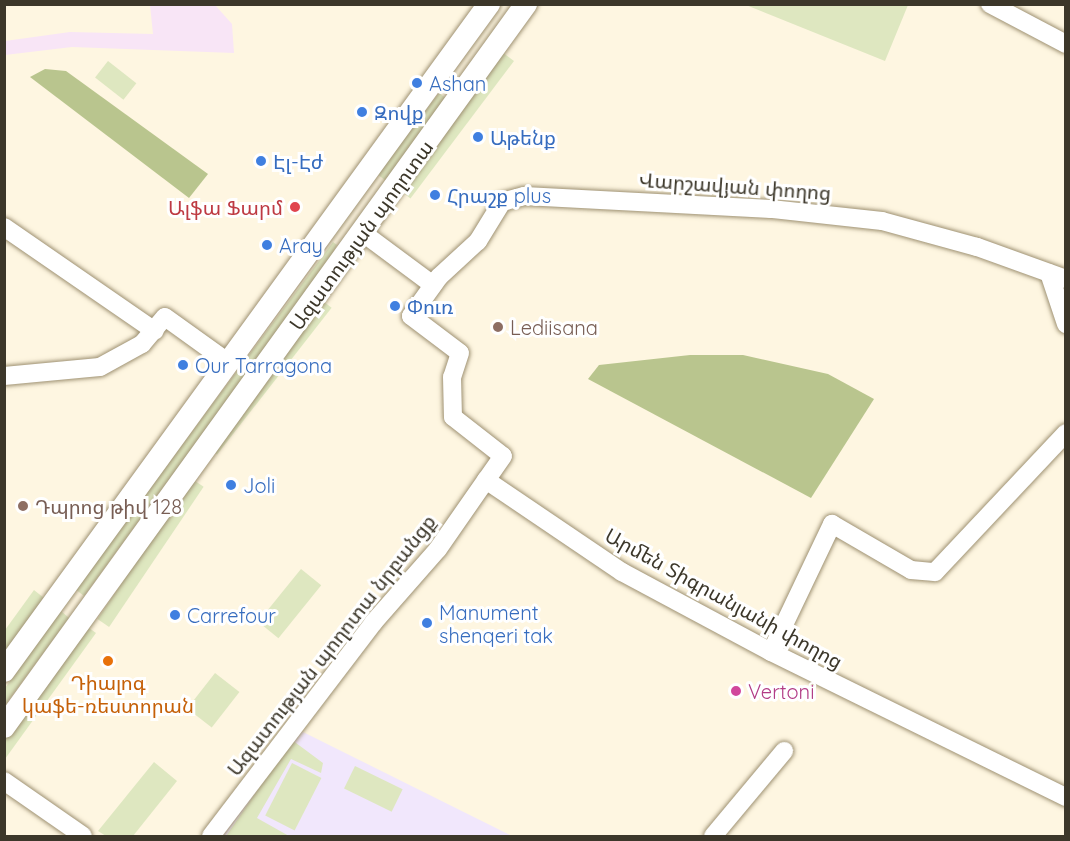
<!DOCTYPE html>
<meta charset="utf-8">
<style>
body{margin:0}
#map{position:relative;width:1070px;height:841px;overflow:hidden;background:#fef6e1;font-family:Quicksand,"Noto Sans Armenian",sans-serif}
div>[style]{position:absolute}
.industrial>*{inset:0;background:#f8e5f6}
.education>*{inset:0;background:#f1e7fc}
.green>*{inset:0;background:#dee7c0;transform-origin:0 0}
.forest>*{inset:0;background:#b9c58e}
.roads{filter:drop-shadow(0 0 2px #9e9172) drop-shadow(0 0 2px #9e9172)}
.minor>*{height:18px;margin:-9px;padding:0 9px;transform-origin:9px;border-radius:9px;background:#fff}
.major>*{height:22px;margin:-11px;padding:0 11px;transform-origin:11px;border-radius:11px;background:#fff}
.dots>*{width:16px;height:16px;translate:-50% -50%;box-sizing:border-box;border:3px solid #fff;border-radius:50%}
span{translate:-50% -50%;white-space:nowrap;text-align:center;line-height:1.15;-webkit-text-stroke:6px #fff;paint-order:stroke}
.shop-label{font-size:20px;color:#366cbe}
.left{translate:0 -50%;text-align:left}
.street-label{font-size:20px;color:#3c372a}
.health-label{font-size:20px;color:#be3a42}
.right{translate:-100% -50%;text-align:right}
.education-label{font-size:20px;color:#785e54}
.food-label{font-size:20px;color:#c56008}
.hotel-label{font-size:20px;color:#b23c85}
.frame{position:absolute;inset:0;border:6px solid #3c372a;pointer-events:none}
</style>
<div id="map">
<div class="industrial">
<i style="clip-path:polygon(150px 5px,215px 5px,232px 24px,234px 53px,72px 47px,5px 55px,5px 41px,70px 32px,153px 34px)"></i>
</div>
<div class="education">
<i style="clip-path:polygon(297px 729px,512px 836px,220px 836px)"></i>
</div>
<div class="green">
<i style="clip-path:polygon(746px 5px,908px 5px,885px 61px)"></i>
<i style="left:502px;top:52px;width:15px;height:172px;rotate:37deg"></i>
<i style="left:108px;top:61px;width:36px;height:21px;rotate:38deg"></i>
<i style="left:439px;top:93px;width:10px;height:102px;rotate:37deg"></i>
<i style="clip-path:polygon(333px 242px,337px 245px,328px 262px,84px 596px,75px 589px)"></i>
<i style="left:319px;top:298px;width:16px;height:186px;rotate:38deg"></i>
<i style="left:192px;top:479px;width:14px;height:169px;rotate:34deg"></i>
<i style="left:301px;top:569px;width:26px;height:68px;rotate:39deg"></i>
<i style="clip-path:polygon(34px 590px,44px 598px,5px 652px,5px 630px)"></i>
<i style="clip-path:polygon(61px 611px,69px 618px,5px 705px,5px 688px)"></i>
<i style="clip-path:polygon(85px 625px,96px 633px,5px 759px,5px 735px)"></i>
<i style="left:215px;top:673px;width:31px;height:45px;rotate:38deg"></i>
<i style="clip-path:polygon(292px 740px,323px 763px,321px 773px,291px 759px,257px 818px,289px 836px,226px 836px)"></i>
<i style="clip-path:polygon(154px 762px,177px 781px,133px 836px,106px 836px,98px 831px)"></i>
<i style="left:292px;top:763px;width:33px;height:59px;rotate:27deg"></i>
<i style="left:355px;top:766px;width:53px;height:25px;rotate:26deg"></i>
</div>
<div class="forest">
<i style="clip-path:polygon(45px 69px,66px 71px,208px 174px,189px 198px,30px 77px)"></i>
<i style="clip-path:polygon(690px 355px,743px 355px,828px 374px,874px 399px,811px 498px,588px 379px,599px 365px)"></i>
</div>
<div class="roads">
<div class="minor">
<i style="left:990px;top:4px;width:86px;rotate:27.8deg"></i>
<i style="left:4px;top:227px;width:183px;rotate:34.6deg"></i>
<i style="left:363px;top:233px;width:87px;rotate:36.6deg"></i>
<i style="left:1049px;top:273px;width:54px;rotate:71.6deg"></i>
<i style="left:1066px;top:279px;width:95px;rotate:-160.2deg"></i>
<i style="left:977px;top:247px;width:98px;rotate:-164.7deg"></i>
<i style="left:882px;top:221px;width:112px;rotate:-173.8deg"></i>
<i style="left:771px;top:209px;width:247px;rotate:-177deg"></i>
<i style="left:524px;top:196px;width:23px;rotate:165deg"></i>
<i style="left:502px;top:202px;width:46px;rotate:121.6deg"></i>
<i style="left:478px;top:241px;width:53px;rotate:137.3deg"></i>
<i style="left:439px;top:277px;width:48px;rotate:125.7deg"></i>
<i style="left:411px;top:316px;width:61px;rotate:37.1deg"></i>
<i style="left:460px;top:353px;width:25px;rotate:108deg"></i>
<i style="left:452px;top:377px;width:40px;rotate:88.6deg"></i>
<i style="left:453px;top:417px;width:63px;rotate:38deg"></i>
<i style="left:503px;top:456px;width:29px;rotate:125deg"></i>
<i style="left:486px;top:480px;width:164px;rotate:34.1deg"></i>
<i style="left:622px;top:572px;width:169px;rotate:28.2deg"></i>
<i style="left:771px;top:652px;width:329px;rotate:26.2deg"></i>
<i style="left:4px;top:376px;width:96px;rotate:-5.4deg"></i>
<i style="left:100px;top:367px;width:48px;rotate:-28.7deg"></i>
<i style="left:142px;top:344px;width:35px;rotate:-50deg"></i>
<i style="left:165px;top:317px;width:79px;rotate:35.7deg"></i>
<i style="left:771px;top:652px;width:142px;rotate:-64.5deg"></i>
<i style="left:832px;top:524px;width:91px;rotate:30.2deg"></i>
<i style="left:911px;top:570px;width:24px;rotate:5deg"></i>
<i style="left:935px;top:572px;width:191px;rotate:-46.7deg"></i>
<i style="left:4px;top:781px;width:96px;rotate:34.8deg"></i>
<i style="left:211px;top:836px;width:268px;rotate:-52.7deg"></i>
<i style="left:373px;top:623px;width:98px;rotate:-48.7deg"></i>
<i style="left:438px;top:549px;width:84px;rotate:-55.2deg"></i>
<i style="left:713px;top:836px;width:111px;rotate:-50.1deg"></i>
</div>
<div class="major">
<i style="left:4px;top:671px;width:825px;rotate:-53.98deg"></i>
<i style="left:4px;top:727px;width:892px;rotate:-54.17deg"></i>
</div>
</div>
<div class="dots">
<i style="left:417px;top:83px;background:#3f7fe0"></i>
<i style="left:362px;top:112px;background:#3f7fe0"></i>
<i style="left:478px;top:137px;background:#3f7fe0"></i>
<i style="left:261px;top:161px;background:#3f7fe0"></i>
<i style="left:435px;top:195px;background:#3f7fe0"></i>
<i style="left:295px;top:207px;background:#e0444e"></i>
<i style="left:267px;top:245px;background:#3f7fe0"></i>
<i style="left:395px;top:306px;background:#3f7fe0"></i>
<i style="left:498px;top:327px;background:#8d6e63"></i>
<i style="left:183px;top:365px;background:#3f7fe0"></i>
<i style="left:231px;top:485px;background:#3f7fe0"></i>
<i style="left:23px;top:506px;background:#8d6e63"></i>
<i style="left:175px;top:615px;background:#3f7fe0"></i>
<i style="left:427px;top:623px;background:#3f7fe0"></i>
<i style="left:108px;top:661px;background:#e8710a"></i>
<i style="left:736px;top:691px;background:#d1479c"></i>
</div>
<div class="shop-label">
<span class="left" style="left:429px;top:83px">Ashan</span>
<span class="left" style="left:374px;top:112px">Զովք</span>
<span class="left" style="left:490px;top:137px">Աթենք</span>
<span class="left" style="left:273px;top:161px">Էլ-Էժ</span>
<span class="left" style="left:447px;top:195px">Հրաշք plus</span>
<span class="left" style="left:279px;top:245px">Aray</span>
<span class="left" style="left:407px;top:306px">Փուռ</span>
<span class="left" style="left:195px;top:365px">Our Tarragona</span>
<span class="left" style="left:243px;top:485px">Joli</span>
<span class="left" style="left:439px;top:624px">Manument<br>shenqeri tak</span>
<span class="left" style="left:187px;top:615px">Carrefour</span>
</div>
<div class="street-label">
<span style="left:735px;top:186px;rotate:4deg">Վարշավյան փողոց</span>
<span style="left:361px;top:235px;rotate:-54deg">Ազատության պողոտա</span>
<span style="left:724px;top:598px;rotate:29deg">Արմեն Տիգրանյանի փողոց</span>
<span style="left:331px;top:645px;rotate:-52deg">Ազատության պողոտա նրբանցք</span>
</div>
<div class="health-label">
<span class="right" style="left:283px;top:207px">Ալֆա Ֆարմ</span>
</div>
<div class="education-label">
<span class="left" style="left:510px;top:327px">Lediisana</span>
<span class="left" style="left:35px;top:506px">Դպրոց թիվ 128</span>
</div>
<div class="food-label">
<span style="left:108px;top:694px">Դիալոգ<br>կաֆե-ռեստորան</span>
</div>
<div class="hotel-label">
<span class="left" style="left:748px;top:691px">Vertoni</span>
</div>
<div class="frame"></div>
</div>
